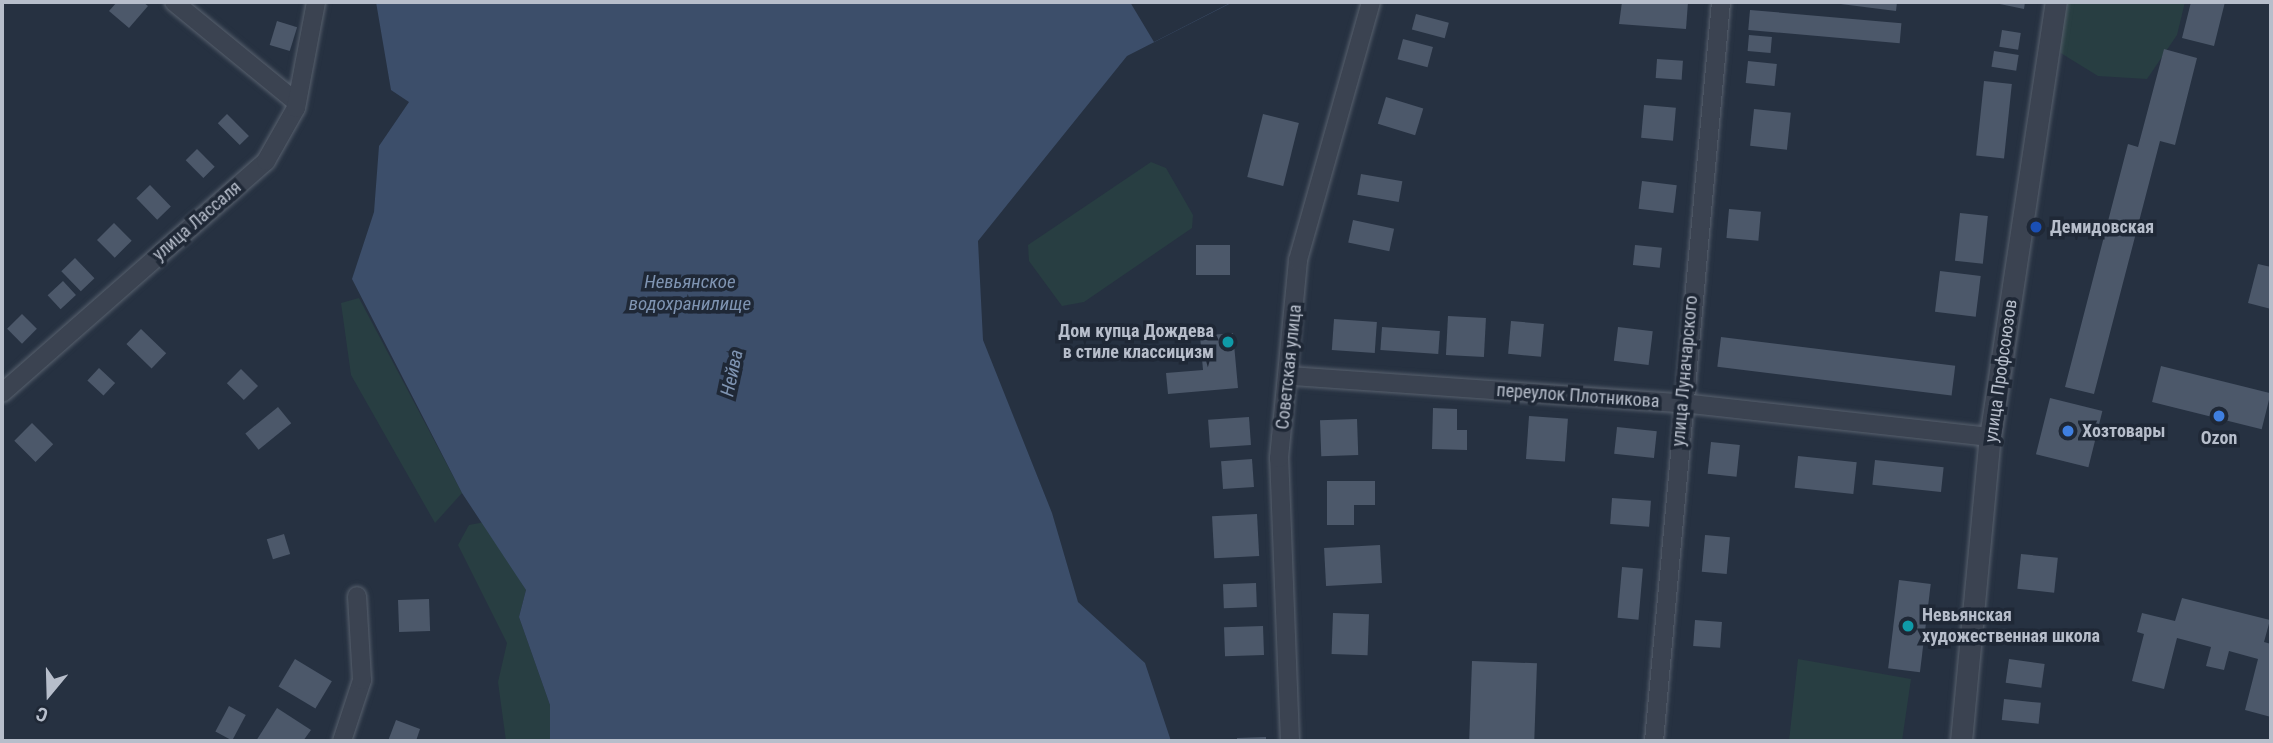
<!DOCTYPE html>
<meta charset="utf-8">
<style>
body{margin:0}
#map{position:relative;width:2273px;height:743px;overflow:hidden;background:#263141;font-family:"Roboto Condensed",sans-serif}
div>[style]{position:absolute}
.green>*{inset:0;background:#283e42}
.water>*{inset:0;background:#3c4e6a}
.pier>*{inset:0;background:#263141}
.building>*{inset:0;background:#4c586a;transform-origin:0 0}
.roads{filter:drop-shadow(0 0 2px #58616e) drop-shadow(0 0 2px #58616e)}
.minor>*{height:18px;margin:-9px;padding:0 9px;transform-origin:9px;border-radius:9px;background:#3b4351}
.tertiary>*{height:21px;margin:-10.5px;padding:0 10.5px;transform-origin:10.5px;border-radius:10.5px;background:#3b4351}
.dots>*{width:19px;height:19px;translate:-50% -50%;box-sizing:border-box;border:4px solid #1f2836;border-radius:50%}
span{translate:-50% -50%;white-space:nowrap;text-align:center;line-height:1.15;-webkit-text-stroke:7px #1f2836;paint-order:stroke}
.street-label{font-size:18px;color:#b7becb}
.poi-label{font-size:18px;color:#b7becb;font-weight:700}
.left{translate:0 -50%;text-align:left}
.right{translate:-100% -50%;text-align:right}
.water-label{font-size:19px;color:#7f94b2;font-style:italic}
.frame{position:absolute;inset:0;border:4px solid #b7becb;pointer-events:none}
.north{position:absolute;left:14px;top:659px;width:70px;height:70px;-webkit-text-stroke:5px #1f2836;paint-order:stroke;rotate:199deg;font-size:19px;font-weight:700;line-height:28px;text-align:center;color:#b7becb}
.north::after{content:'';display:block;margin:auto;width:24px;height:32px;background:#b7becb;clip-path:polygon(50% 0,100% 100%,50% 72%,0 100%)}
</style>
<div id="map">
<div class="green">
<i style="clip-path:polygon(2067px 2px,2185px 2px,2177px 35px,2147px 79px,2098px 76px,2059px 52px)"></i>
<i style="clip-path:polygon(1151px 162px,1166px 168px,1193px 215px,1192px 228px,1084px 302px,1062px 306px,1029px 261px,1028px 245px)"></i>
<i style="clip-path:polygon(359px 298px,462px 493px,435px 523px,351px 375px,341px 303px)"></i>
<i style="clip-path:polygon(485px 522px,526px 590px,519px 617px,550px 705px,550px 741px,506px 741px,498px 682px,507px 643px,458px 545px,469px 525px)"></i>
<i style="clip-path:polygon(1798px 659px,1911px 679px,1902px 741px,1789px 741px)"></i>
</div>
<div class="water">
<i style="clip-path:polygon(376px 2px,1233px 2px,1127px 56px,978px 241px,983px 340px,1052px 513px,1078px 602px,1145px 663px,1171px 741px,550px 741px,550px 705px,519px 617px,526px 590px,462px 493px,352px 279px,374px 212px,379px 146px,409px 102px,391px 90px)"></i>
</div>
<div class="pier">
<i style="clip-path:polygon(1130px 2px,1226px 2px,1228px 4px,1154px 42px)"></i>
</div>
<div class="building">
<i style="clip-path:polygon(117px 2px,143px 2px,148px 6px,129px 28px,109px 11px)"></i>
<i style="clip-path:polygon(1622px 2px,1688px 2px,1686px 29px,1619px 24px)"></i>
<i style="clip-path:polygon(1825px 2px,1897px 2px,1896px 11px)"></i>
<i style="clip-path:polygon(1990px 2px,2025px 2px,2024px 9px)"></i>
<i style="clip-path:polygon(2191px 2px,2225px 2px,2214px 46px,2182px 38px)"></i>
<i style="left:1750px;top:10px;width:152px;height:20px;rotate:5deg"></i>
<i style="left:1416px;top:14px;width:34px;height:16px;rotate:15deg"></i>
<i style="left:277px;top:21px;width:21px;height:25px;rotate:17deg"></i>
<i style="left:2002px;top:30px;width:19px;height:17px;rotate:9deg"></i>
<i style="left:1749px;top:35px;width:23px;height:16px;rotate:5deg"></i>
<i style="left:1403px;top:39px;width:31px;height:21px;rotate:15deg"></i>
<i style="clip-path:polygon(2164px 49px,2197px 58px,2175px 145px,2160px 141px,2094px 394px,2065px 387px,2128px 144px,2138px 147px)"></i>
<i style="left:1994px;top:51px;width:25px;height:16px;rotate:9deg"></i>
<i style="left:1657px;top:59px;width:26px;height:19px;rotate:4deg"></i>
<i style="left:1748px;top:61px;width:29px;height:22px;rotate:6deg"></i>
<i style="left:1984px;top:81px;width:28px;height:75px;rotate:6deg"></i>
<i style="left:1386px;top:97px;width:39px;height:28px;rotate:17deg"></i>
<i style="left:1644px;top:105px;width:32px;height:33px;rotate:5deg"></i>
<i style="left:1754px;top:109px;width:37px;height:37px;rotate:6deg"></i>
<i style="left:227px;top:114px;width:31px;height:13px;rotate:45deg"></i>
<i style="left:1263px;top:114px;width:37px;height:65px;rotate:14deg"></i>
<i style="left:197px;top:149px;width:25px;height:16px;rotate:45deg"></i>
<i style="left:1361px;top:174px;width:42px;height:21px;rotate:10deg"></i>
<i style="left:1642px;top:181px;width:35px;height:28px;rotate:7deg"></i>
<i style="left:150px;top:185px;width:30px;height:19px;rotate:46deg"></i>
<i style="left:1729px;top:209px;width:32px;height:29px;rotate:5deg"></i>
<i style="left:1960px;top:213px;width:28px;height:48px;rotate:6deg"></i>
<i style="left:1353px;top:220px;width:42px;height:23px;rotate:12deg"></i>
<i style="left:114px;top:223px;width:25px;height:24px;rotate:45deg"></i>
<i style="left:1230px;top:245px;width:30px;height:34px;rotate:90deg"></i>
<i style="left:1635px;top:245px;width:27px;height:20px;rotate:6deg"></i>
<i style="left:75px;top:258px;width:28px;height:19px;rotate:46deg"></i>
<i style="clip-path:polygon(2258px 264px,2271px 267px,2271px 309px,2248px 303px)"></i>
<i style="left:1940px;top:271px;width:41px;height:41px;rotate:7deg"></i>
<i style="left:63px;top:281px;width:19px;height:21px;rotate:47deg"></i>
<i style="left:22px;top:314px;width:21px;height:21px;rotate:45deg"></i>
<i style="left:1448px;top:316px;width:38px;height:39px;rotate:3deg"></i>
<i style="left:1334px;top:319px;width:43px;height:31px;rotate:4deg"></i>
<i style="left:1511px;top:321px;width:33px;height:33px;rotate:5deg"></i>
<i style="left:1382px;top:327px;width:58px;height:23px;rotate:4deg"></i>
<i style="left:1618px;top:327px;width:35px;height:34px;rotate:7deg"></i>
<i style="left:141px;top:329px;width:35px;height:21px;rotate:44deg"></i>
<i style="clip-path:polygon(1233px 333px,1238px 388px,1168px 394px,1166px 373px,1203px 370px,1200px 336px)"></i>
<i style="left:1721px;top:337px;width:236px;height:30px;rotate:7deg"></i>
<i style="left:2161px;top:366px;width:113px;height:37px;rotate:14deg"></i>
<i style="left:99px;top:368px;width:22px;height:17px;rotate:43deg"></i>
<i style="left:241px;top:369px;width:24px;height:20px;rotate:45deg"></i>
<i style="left:2050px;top:398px;width:54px;height:58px;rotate:14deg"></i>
<i style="left:278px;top:407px;width:21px;height:42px;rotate:51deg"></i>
<i style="clip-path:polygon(1433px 408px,1457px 409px,1457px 430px,1467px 430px,1467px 450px,1432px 449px)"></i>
<i style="left:1529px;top:416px;width:39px;height:43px;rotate:4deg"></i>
<i style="left:1249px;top:417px;width:28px;height:41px;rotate:86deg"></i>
<i style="left:1357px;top:419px;width:36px;height:37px;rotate:88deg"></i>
<i style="left:32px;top:423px;width:30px;height:25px;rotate:45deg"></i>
<i style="left:1617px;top:427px;width:40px;height:27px;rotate:6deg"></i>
<i style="left:1711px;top:442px;width:29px;height:32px;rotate:6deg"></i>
<i style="left:1798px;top:456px;width:59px;height:32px;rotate:6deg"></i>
<i style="left:1252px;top:459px;width:28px;height:31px;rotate:86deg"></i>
<i style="left:1875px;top:460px;width:69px;height:25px;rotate:6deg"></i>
<i style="clip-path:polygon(1327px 481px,1375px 481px,1375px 505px,1354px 505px,1354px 525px,1327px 525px)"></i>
<i style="left:1612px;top:498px;width:39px;height:26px;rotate:4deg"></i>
<i style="left:1257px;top:514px;width:42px;height:45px;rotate:87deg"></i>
<i style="left:284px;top:534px;width:21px;height:18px;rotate:73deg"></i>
<i style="left:1705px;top:535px;width:25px;height:37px;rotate:5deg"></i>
<i style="left:1380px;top:545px;width:38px;height:56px;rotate:87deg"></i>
<i style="left:2021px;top:554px;width:37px;height:35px;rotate:6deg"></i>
<i style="left:1622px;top:567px;width:21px;height:51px;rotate:5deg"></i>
<i style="left:1899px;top:580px;width:32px;height:89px;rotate:7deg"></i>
<i style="left:1256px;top:583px;width:24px;height:33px;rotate:88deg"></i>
<i style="clip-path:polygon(2182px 598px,2270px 620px,2264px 642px,2271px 644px,2271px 717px,2245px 710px,2258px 659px,2229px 651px,2224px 670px,2206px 666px,2211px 647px,2177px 638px,2164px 689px,2132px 681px,2144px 634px,2137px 632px,2142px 613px,2175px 621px)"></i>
<i style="left:429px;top:599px;width:32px;height:31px;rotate:88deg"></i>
<i style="left:1333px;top:613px;width:36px;height:41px;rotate:2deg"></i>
<i style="left:1695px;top:620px;width:27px;height:26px;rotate:4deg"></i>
<i style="left:1263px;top:626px;width:29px;height:39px;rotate:88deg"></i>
<i style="left:295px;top:659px;width:43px;height:32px;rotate:31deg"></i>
<i style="left:2009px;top:659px;width:36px;height:24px;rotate:8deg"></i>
<i style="left:1472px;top:661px;width:65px;height:80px;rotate:2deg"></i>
<i style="left:2004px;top:699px;width:37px;height:21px;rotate:6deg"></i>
<i style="left:229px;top:706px;width:19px;height:29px;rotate:28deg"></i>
<i style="clip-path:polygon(277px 708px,311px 730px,303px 741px,256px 741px)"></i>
<i style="clip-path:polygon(396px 720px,420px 729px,416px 741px,388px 741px)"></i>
<i style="clip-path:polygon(1266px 737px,1266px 741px,1237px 741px,1237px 738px)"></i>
</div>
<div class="roads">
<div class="minor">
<i style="left:174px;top:2px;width:158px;rotate:39.3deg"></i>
<i style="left:1291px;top:376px;width:392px;rotate:4deg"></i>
<i style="left:1682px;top:403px;width:310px;rotate:6.3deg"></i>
<i style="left:2px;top:393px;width:351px;rotate:-41.3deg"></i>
<i style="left:266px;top:161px;width:61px;rotate:-60.5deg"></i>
<i style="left:296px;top:108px;width:108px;rotate:-79.3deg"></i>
<i style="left:342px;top:741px;width:64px;rotate:-71.8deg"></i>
<i style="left:362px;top:680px;width:84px;rotate:-93.4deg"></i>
<i style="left:1290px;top:741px;width:283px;rotate:-92.2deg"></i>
<i style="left:1279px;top:458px;width:199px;rotate:-84.5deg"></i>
<i style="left:1298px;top:260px;width:268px;rotate:-74.2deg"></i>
<i style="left:1654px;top:741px;width:742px;rotate:-84.82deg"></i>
</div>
<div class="tertiary">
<i style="left:1961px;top:741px;width:305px;rotate:-84.6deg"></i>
<i style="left:1990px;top:437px;width:440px;rotate:-81.4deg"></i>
</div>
</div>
<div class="dots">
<i style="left:2036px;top:227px;background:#1a4fb4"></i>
<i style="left:1228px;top:342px;background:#0f9aa8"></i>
<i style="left:2219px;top:416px;background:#3f7fe0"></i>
<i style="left:2068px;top:431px;background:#3f7fe0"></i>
<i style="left:1908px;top:626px;background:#0f9aa8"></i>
</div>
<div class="street-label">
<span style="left:197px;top:221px;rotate:-41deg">улица Лассаля</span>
<span style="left:1289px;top:367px;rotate:-84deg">Советская улица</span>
<span style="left:1685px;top:371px;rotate:-85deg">улица Луначарского</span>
<span style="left:2001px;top:371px;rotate:-82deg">улица Профсоюзов</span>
<span style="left:1578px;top:396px;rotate:4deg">переулок Плотникова</span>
</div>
<div class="poi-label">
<span class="left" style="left:2050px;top:227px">Демидовская</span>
<span class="right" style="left:1214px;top:342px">Дом купца Дождева<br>в стиле классицизм</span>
<span class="left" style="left:2082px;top:431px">Хозтовары</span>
<span style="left:2219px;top:438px">Ozon</span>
<span class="left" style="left:1922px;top:626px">Невьянская<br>художественная школа</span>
</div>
<div class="water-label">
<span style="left:690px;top:293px">Невьянское<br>водохранилище</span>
<span style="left:732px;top:373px;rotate:-78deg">Нейва</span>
</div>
<div class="frame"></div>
<div class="north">С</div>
</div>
